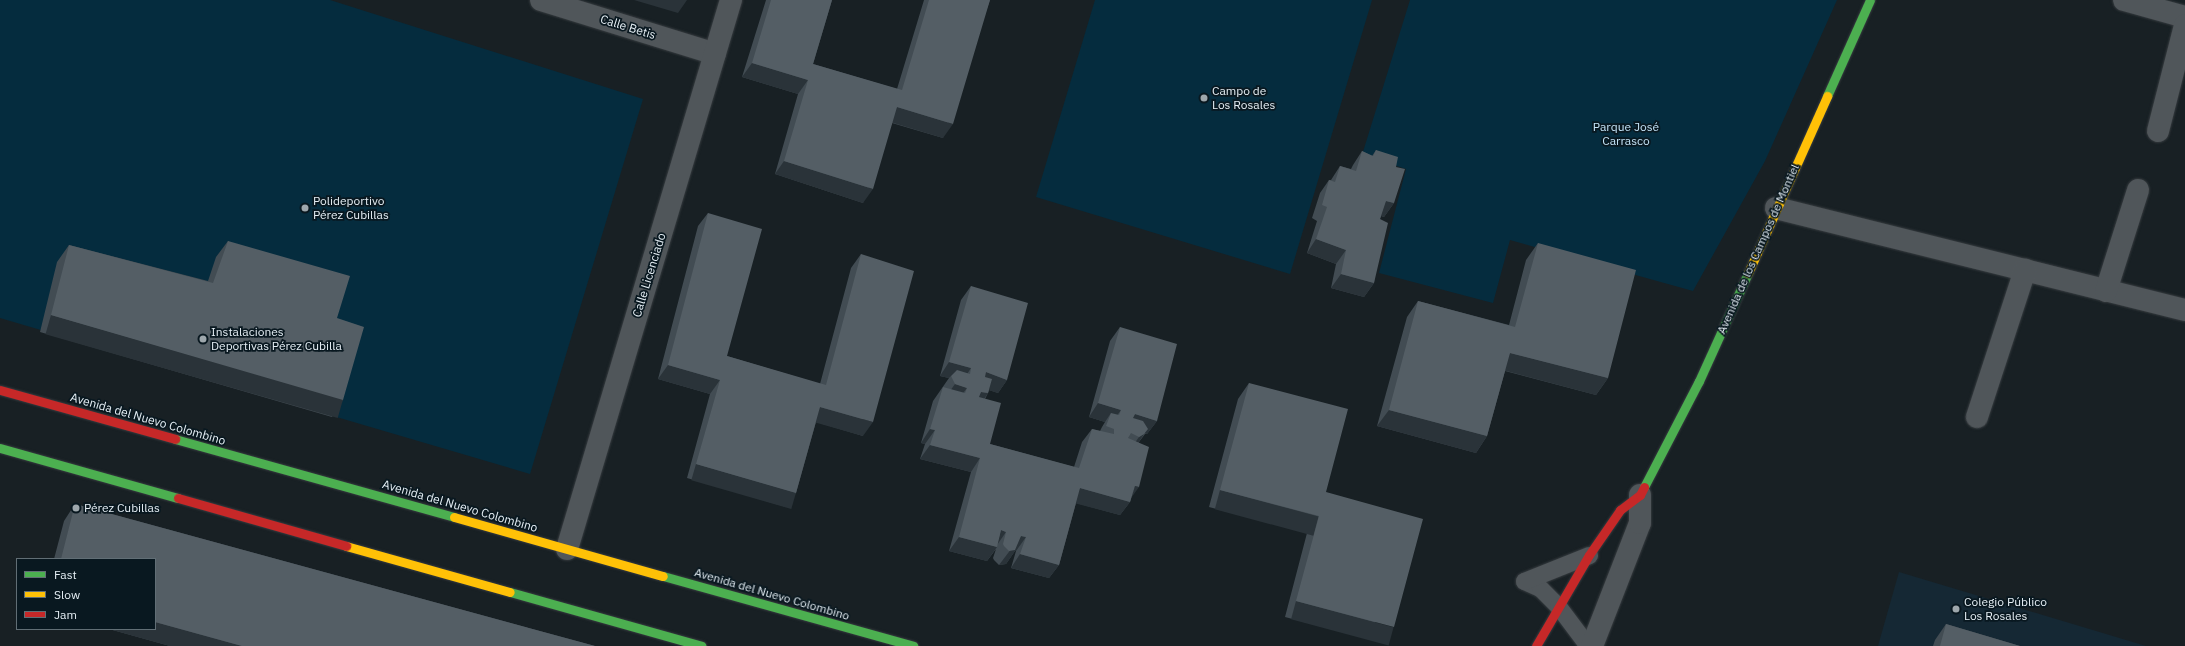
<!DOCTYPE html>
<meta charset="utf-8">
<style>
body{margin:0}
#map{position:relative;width:2185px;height:646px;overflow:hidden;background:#182024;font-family:"IBM Plex Sans",sans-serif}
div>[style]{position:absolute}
.built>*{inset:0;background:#152834}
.green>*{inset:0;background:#052c3e}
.roads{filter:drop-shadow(0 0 1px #363b3f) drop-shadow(0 0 1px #363b3f)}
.lane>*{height:17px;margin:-8.5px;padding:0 8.5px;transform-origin:8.5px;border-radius:8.5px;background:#50565a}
.street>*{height:22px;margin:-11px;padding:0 11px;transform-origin:11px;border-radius:11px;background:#50565a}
.fast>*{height:9px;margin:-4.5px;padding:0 4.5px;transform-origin:4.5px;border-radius:4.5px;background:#4caf50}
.slow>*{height:9px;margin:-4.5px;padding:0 4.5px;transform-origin:4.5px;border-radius:4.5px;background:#ffc107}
.jam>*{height:9px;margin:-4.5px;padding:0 4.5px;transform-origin:4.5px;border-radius:4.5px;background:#c62828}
.wall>*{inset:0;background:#424c53}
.shaded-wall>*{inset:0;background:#2a3339;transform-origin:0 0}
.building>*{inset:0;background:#545e65}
.dots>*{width:11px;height:11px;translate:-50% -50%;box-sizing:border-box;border:2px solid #091820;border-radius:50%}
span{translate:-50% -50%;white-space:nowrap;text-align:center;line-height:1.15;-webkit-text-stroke:3.5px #091820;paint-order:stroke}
.street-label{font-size:12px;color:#e6eff5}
.poi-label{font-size:12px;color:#e6eff5}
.left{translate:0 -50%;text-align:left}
.park-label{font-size:12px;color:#c4e4f8}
.legend{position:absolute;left:16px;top:558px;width:140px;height:72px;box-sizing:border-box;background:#091820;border:1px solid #616e75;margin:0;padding:5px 7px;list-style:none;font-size:12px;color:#e6eff5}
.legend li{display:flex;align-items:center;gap:8px;height:20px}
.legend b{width:20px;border:1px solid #616e75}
</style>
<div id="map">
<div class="built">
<i style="clip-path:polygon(1899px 572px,2146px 646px,1878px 646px)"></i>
</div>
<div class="green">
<i style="clip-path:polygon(0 0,330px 0,643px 99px,530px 474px,0 318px)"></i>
<i style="clip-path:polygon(1095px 0,1372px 0,1290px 274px,1036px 197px)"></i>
<i style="clip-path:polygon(1410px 0,1837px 0,1765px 161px,1693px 291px,1510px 240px,1493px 303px,1379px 273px,1406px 169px,1362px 155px)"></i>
</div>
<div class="roads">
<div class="lane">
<i style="left:1524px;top:581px;width:17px;rotate:24deg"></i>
<i style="left:1540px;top:588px;width:25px;rotate:45deg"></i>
<i style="left:1558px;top:606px;width:50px;rotate:53.1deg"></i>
<i style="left:1524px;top:581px;width:70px;rotate:-21.8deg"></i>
</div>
<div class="street">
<i style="left:541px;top:0;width:182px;rotate:17.2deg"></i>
<i style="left:2124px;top:0;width:63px;rotate:15.6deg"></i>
<i style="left:2158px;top:131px;width:109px;rotate:-75.7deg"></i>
<i style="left:1776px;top:208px;width:422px;rotate:14deg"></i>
<i style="left:2106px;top:291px;width:106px;rotate:-72.4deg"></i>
<i style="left:1977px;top:417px;width:155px;rotate:-71.9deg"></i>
<i style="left:567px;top:549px;width:573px;rotate:-73.37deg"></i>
<i style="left:1592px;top:646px;width:132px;rotate:-68.7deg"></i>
<i style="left:1640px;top:523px;width:28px;rotate:-90deg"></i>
</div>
<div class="fast">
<i style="left:1827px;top:96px;width:105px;rotate:-65.9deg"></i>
<i style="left:175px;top:439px;width:290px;rotate:15.6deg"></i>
<i style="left:0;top:448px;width:185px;rotate:15.7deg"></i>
<i style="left:1644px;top:487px;width:119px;rotate:-62.6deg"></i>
<i style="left:1699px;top:381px;width:119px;rotate:-65.6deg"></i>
<i style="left:663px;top:576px;width:260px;rotate:15.6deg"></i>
<i style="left:510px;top:592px;width:199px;rotate:15.7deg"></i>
</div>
<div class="slow">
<i style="left:1748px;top:273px;width:194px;rotate:-65.9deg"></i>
<i style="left:454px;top:517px;width:217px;rotate:15.8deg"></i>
<i style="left:346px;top:546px;width:170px;rotate:15.7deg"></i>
</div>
<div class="jam">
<i style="left:0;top:390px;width:182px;rotate:15.6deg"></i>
<i style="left:178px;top:498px;width:175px;rotate:15.9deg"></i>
<i style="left:1536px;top:646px;width:105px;rotate:-59.8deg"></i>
<i style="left:1589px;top:555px;width:55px;rotate:-55.4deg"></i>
<i style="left:1620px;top:510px;width:25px;rotate:-37deg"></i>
<i style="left:1640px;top:495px;width:9px;rotate:-63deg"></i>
</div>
</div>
<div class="wall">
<i style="clip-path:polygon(766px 0,832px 0,813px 64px,897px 89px,924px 0,990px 0,943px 138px,892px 123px,863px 203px,775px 174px,798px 94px,742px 77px)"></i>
<i style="clip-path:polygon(1376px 150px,1396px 167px,1394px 203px,1384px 217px,1381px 216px,1380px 219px,1374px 283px,1364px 297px,1331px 288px,1336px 264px,1307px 253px,1317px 221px,1312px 218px,1320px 193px,1329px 180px,1331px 180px,1340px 166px,1351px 169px,1353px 165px,1362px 151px,1372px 156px)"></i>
<i style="clip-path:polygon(708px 213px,727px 356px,820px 384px,851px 268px,861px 254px,863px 436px,816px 422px,796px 493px,786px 507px,687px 478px,710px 394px,658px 379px,698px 226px)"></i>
<i style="clip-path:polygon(228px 241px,337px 318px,343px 400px,332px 417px,40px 332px,57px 262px,69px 245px,208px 281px,216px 257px)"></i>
<i style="clip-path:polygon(1538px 243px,1608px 378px,1596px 395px,1505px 371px,1487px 436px,1476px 453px,1377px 426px,1407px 317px,1418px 301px,1509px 325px,1526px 260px)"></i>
<i style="clip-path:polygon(971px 286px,1007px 380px,998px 393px,989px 390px,988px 393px,985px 399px,990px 444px,1074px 467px,1082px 442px,1092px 429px,1100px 431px,1102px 427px,1105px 422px,1089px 417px,1110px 341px,1120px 327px,1157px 421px,1147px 434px,1145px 434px,1139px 442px,1131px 499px,1130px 502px,1120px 515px,1076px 503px,1059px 565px,1049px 578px,1011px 568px,1016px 551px,1015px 551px,1006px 564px,999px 565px,994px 560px,993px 558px,996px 549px,987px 561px,949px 551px,971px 472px,920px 459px,925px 444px,921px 443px,933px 401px,949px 378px,940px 376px,961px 300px)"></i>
<i style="clip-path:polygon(1249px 383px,1326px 492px,1383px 643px,1285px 617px,1307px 533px,1209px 507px,1238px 399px)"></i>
<i style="clip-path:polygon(75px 504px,595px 646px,170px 646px,109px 629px,155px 629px,155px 559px,54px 559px,64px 521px)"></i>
<i style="clip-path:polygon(1946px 624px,2020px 646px,1933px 646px,1935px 640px)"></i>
</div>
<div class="shaded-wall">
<i style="clip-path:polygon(634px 0,687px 0,678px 13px)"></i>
<i style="clip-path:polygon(752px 63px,808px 80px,798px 94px,742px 77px)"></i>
<i style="clip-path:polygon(897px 107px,953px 124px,943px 138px,887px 121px)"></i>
<i style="clip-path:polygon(784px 161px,873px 189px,863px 203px,775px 174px)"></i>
<i style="clip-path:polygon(1386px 201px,1394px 203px,1384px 217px,1376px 214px)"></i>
<i style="clip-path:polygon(1316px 239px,1346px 250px,1336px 264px,1307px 253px)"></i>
<i style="clip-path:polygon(1341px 274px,1374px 283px,1364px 297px,1331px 288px)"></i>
<i style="left:51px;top:315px;width:304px;height:20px;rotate:16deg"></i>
<i style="clip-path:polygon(1510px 353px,1608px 378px,1596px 395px,1499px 369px)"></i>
<i style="clip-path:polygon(949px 362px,971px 368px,962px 382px,951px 376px,949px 378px,940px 376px)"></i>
<i style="clip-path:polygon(668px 365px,720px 380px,710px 394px,658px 379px)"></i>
<i style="clip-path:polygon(986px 372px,1007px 380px,998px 393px,976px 386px)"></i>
<i style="clip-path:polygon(955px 384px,967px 388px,957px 401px,945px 398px)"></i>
<i style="clip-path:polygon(981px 392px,988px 393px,979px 407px,972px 406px)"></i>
<i style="clip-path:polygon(1098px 403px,1121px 410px,1111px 424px,1111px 413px,1105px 422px,1089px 417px)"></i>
<i style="clip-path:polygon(820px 407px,873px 422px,863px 436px,810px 421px)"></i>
<i style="clip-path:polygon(1389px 410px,1487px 436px,1476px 453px,1377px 426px)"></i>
<i style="clip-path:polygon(1135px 414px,1157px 421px,1147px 434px,1126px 428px)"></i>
<i style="clip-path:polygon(930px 429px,935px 430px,925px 444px,921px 443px)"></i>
<i style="clip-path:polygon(1144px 434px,1135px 448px,1129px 451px,1139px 437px)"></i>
<i style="clip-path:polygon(930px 445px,980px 458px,971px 472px,920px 459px)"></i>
<i style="left:696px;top:464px;width:104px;height:17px;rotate:16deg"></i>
<i style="clip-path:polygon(1135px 486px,1139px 487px,1129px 501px)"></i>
<i style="clip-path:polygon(1080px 488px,1130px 502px,1120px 515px,1070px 502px)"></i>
<i style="left:1220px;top:490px;width:102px;height:20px;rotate:15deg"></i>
<i style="clip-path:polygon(1001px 530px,1006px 532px,997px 545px)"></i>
<i style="clip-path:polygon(1021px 536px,1026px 537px,1016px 551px,1015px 551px,1006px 564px,999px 565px)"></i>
<i style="clip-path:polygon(959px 537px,997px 547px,987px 561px,949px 551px)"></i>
<i style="clip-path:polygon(1020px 554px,1059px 565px,1049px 578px,1011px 568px)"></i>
<i style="left:1296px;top:601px;width:101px;height:19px;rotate:15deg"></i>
<i style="clip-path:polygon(155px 622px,242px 646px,170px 646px,109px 629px,155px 629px)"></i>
</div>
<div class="building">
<i style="clip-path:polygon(771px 0,832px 0,813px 64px,902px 90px,929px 0,990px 0,953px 124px,897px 107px,873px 189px,784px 161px,808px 80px,752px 63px)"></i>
<i style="clip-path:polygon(1376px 150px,1398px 157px,1396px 167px,1405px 169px,1394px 203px,1386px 201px,1380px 219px,1388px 223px,1374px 283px,1341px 274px,1346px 250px,1316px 239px,1327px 207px,1322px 205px,1329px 180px,1335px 182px,1340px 166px,1356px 171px,1362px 151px,1373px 156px)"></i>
<i style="clip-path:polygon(708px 213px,762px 229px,727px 356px,826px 385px,861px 254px,914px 271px,873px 422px,820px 407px,796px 493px,696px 464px,720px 380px,668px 365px)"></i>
<i style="clip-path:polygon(228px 241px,350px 276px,337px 318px,364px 327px,343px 400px,51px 315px,69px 245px,213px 283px)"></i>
<i style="clip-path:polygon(1538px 243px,1636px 270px,1608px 378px,1510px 353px,1487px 436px,1389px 410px,1418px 301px,1515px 327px)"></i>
<i style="clip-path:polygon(971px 286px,1028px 303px,1007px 380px,986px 372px,985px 377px,992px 379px,988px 393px,981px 392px,979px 397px,1001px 403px,990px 444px,1079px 468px,1092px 429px,1114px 434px,1114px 429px,1106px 426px,1111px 413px,1119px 415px,1121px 410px,1098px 403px,1120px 327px,1177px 344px,1157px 421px,1135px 414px,1133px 418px,1143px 421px,1148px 429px,1144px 434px,1139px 437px,1131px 433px,1128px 438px,1149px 447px,1139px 487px,1135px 486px,1130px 502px,1080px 488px,1059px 565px,1020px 554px,1026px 537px,1021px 536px,1015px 550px,1009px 551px,1004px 546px,1003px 544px,1006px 532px,1001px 530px,997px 547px,959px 537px,980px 458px,930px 445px,935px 430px,930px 429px,943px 387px,965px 393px,967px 388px,955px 384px,951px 376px,957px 370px,970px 374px,971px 368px,949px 362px)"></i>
<i style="clip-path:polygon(1249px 383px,1348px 409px,1326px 492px,1423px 519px,1394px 627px,1296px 601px,1319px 516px,1220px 490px)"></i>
<i style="clip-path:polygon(75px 504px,595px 646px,242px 646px,155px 622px,155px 559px,61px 559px)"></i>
<i style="clip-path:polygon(1946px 624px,2020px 646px,1940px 646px)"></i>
</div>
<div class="dots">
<i style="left:1204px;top:98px;background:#9ea7ac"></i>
<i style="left:305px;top:208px;background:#9ea7ac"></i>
<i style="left:203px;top:339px;background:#9ea7ac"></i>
<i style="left:76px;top:508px;background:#9ea7ac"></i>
<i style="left:1956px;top:609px;background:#9ea7ac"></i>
</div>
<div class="street-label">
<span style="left:628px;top:27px;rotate:17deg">Calle Betis</span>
<span style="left:1758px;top:249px;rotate:-66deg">Avenida de los Campos de Montiel</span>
<span style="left:649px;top:275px;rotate:-73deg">Calle Licenciado</span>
<span style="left:148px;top:419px;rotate:16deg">Avenida del Nuevo Colombino</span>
<span style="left:460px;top:506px;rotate:16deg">Avenida del Nuevo Colombino</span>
<span style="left:772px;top:594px;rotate:16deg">Avenida del Nuevo Colombino</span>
</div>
<div class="poi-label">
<span class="left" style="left:1212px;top:98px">Campo de<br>Los Rosales</span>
<span class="left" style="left:313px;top:208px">Polideportivo<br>Pérez Cubillas</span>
<span class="left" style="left:211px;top:339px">Instalaciones<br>Deportivas Pérez Cubilla</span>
<span class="left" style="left:84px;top:508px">Pérez Cubillas</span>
<span class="left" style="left:1964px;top:609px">Colegio Público<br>Los Rosales</span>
</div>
<div class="park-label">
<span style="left:1626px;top:134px">Parque José<br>Carrasco</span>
</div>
<ul class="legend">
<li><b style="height:5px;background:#4caf50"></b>Fast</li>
<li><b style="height:5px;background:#ffc107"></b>Slow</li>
<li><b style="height:5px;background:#c62828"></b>Jam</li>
</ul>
</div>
